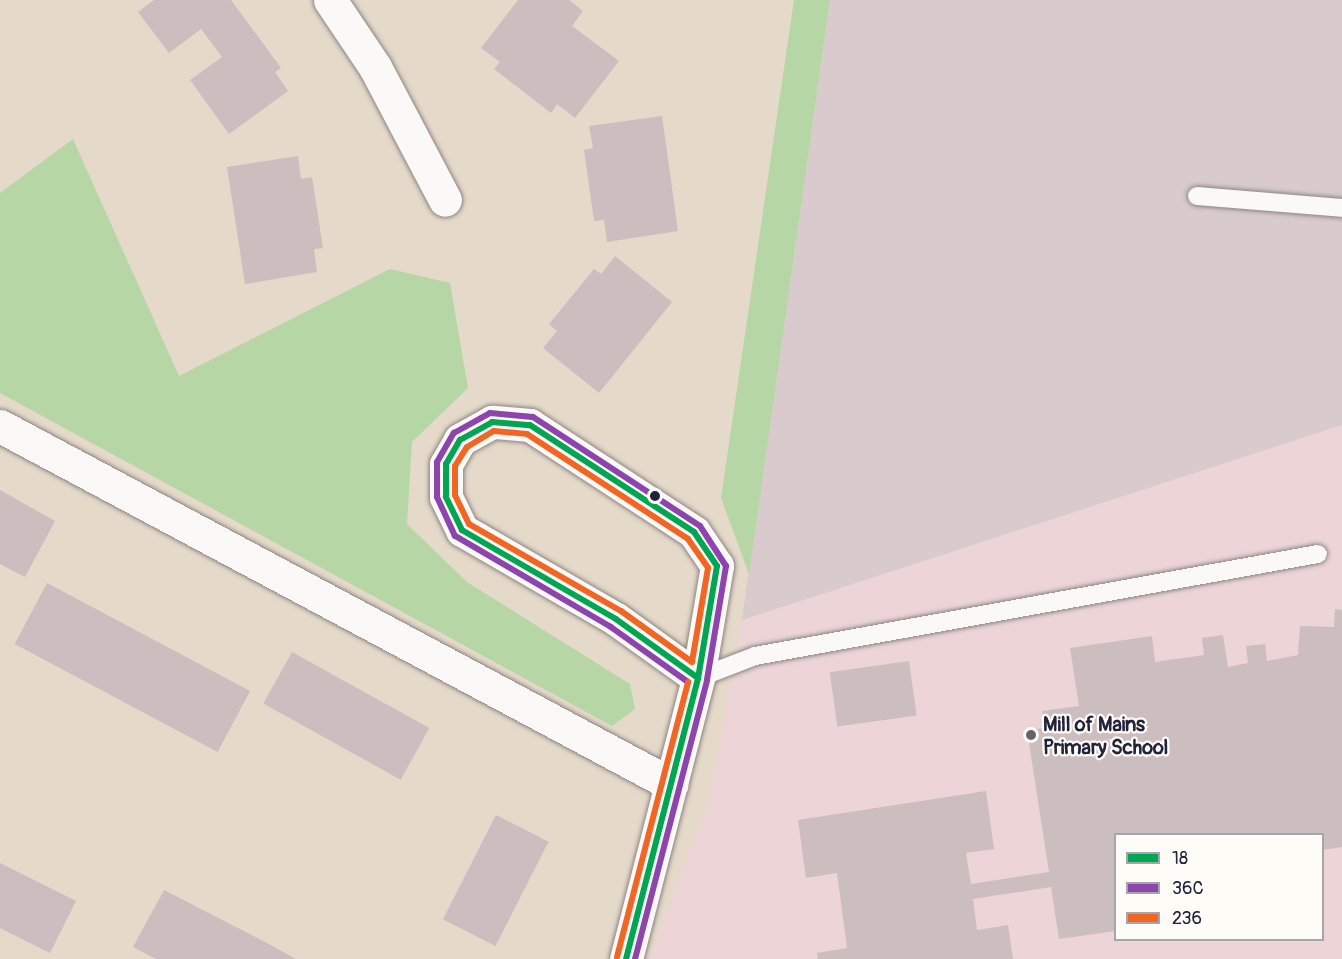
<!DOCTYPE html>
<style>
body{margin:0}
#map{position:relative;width:1342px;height:959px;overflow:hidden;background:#e5d9c9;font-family:Pangolin,sans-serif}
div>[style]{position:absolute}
.built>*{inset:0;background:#ecd4d7}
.industrial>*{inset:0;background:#d8cacd}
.green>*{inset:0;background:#b7d6a6}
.building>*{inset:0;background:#ccbdbe;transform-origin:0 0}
.roads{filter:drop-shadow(0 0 2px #8c8683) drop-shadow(0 0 2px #8c8683)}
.lane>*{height:18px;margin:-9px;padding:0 9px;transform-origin:9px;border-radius:9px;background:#fbf9f7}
.street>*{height:33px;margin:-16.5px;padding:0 16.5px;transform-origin:16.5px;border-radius:16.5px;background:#fbf9f7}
.bus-1>*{height:6px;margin:-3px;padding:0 3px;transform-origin:3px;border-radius:3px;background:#00a651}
.bus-2>*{height:6px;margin:-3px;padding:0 3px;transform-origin:3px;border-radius:3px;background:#8e44ad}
.bus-3>*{height:6px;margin:-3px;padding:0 3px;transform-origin:3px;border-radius:3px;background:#f26522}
.dots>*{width:16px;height:16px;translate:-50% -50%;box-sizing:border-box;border:3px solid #fdfcf7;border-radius:50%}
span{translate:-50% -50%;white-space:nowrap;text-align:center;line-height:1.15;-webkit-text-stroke:4.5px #fdfcf7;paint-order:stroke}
.poi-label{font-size:20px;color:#22223b;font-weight:700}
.left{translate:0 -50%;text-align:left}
.legend{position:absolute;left:1114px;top:833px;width:210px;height:108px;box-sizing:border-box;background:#fdfcf7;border:2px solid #a5a5ac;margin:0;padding:8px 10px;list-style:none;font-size:18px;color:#22223b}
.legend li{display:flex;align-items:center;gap:12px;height:30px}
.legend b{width:30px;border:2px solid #a5a5ac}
</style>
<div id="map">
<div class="built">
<i style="clip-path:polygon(evenodd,1342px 425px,1342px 959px,650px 959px,710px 797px,742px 620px,1342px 425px,1116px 834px,1322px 834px,1322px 940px,1116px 940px,1116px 834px)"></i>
</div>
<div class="industrial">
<i style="clip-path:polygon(830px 0,1342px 0,1342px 425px,742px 620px)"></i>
</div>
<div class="green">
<i style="clip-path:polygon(794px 0,830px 0,749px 574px,721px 498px)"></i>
<i style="clip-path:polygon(73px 139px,179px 376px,390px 269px,450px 283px,468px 388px,412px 442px,407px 524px,467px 582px,630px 684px,635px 709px,612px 726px,0 393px,0 193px)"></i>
</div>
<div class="building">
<i style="clip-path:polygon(154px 0,231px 0,281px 68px,275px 72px,288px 91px,229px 134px,190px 80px,222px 57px,201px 29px,169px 53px,138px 12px)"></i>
<i style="clip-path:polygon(518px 0,569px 0,583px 11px,572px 26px,619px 61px,575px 118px,557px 104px,551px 113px,494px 69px,500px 62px,481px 48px)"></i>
<i style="clip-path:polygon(662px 116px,678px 231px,607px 242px,604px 220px,594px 221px,584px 150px,593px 148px,589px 126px)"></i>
<i style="clip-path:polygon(298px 156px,301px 179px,312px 177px,323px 248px,314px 249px,317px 272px,245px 284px,227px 167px)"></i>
<i style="clip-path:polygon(615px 256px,672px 302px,599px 393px,543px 348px,557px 331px,549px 324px,594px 269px,601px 274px)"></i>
<i style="clip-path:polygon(0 490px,55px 521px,25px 577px,0 564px)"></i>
<i style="left:47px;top:583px;width:230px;height:69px;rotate:28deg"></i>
<i style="clip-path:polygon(1335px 609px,1342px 610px,1342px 847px,1322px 850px,1322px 834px,1116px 834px,1116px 931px,1059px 939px,1051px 887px,973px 899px,977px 930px,1008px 925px,1013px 959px,818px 959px,817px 953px,847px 948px,837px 873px,806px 878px,798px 820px,986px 791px,994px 849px,966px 853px,971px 884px,1049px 872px,1027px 730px,1045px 728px,1042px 711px,1079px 706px,1070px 648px,1152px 636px,1155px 662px,1204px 655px,1202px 638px,1223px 635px,1228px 667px,1248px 663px,1246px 646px,1265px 644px,1267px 661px,1298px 655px,1300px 626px,1334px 627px)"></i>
<i style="left:292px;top:652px;width:157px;height:59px;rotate:29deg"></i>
<i style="left:909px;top:661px;width:55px;height:80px;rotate:82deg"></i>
<i style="left:496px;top:815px;width:59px;height:117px;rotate:27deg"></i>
<i style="clip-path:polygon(0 863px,76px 901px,50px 953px,0 928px)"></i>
<i style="clip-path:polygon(164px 890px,267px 943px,296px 959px,156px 959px,133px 947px)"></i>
</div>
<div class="roads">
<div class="lane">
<i style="left:1197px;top:196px;width:145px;rotate:4.7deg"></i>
<i style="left:698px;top:678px;width:61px;rotate:-21.1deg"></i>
<i style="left:755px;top:656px;width:572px;rotate:-10.27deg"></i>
</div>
<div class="street">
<i style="left:330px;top:0;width:81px;rotate:56.1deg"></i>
<i style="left:375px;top:67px;width:150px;rotate:62.2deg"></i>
<i style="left:0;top:426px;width:761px;rotate:28.08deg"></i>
<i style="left:626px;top:959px;width:290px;rotate:-75.6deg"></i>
<i style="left:698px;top:678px;width:114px;rotate:-80.4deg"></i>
<i style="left:717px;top:566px;width:41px;rotate:-124.1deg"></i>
<i style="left:694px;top:532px;width:196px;rotate:-146.9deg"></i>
<i style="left:530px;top:425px;width:38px;rotate:-175deg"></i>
<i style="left:492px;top:422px;width:37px;rotate:151deg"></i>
<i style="left:460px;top:440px;width:28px;rotate:120deg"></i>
<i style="left:446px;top:464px;width:33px;rotate:90deg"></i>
<i style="left:446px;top:497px;width:37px;rotate:64deg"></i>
<i style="left:462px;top:530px;width:178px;rotate:30deg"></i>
<i style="left:616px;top:619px;width:101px;rotate:35.7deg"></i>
</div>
</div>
<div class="bus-1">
<i style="left:492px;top:422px;width:38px;rotate:5deg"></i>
<i style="left:530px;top:425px;width:196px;rotate:33.1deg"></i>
<i style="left:694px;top:532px;width:41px;rotate:55.9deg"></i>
<i style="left:717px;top:566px;width:114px;rotate:99.6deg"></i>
<i style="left:698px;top:678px;width:101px;rotate:-144.3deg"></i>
<i style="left:616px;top:619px;width:178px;rotate:-150deg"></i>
<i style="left:462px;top:530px;width:37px;rotate:-116deg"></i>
<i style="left:446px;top:497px;width:33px;rotate:-90deg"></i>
<i style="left:446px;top:464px;width:28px;rotate:-60deg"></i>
<i style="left:460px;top:440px;width:37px;rotate:-29deg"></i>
<i style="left:626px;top:959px;width:290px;rotate:-75.6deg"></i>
</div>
<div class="bus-2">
<i style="left:688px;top:682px;width:95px;rotate:-144.5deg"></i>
<i style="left:611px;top:627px;width:181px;rotate:-149.7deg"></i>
<i style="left:455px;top:536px;width:43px;rotate:-114.8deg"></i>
<i style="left:437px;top:497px;width:35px;rotate:-90deg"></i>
<i style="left:437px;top:462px;width:34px;rotate:-60deg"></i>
<i style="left:454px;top:433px;width:41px;rotate:-29.1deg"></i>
<i style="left:490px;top:413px;width:43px;rotate:5.3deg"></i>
<i style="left:533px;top:417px;width:199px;rotate:33.1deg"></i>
<i style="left:700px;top:526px;width:48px;rotate:57deg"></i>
<i style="left:726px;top:566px;width:116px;rotate:99.5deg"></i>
<i style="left:635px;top:959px;width:288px;rotate:-75.5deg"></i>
</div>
<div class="bus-3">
<i style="left:494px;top:431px;width:33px;rotate:5deg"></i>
<i style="left:527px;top:434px;width:192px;rotate:33.1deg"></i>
<i style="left:688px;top:539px;width:35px;rotate:55deg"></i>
<i style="left:708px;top:568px;width:95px;rotate:99.7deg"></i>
<i style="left:692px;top:662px;width:87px;rotate:-144.3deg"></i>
<i style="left:621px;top:611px;width:175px;rotate:-150.2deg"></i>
<i style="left:469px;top:524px;width:32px;rotate:-116deg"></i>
<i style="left:455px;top:495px;width:29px;rotate:-90deg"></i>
<i style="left:455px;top:466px;width:22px;rotate:-58deg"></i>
<i style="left:467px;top:447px;width:31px;rotate:-31deg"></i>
<i style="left:617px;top:957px;width:284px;rotate:-75.5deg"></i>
</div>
<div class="dots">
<i style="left:655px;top:496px;background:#22223b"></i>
<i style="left:1031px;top:735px;background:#66626d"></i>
</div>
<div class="poi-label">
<span class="left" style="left:1043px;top:736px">Mill of Mains<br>Primary School</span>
</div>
<ul class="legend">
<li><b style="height:8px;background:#00a651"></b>18</li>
<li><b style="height:8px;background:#8e44ad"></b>36C</li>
<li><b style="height:8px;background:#f26522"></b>236</li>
</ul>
</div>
